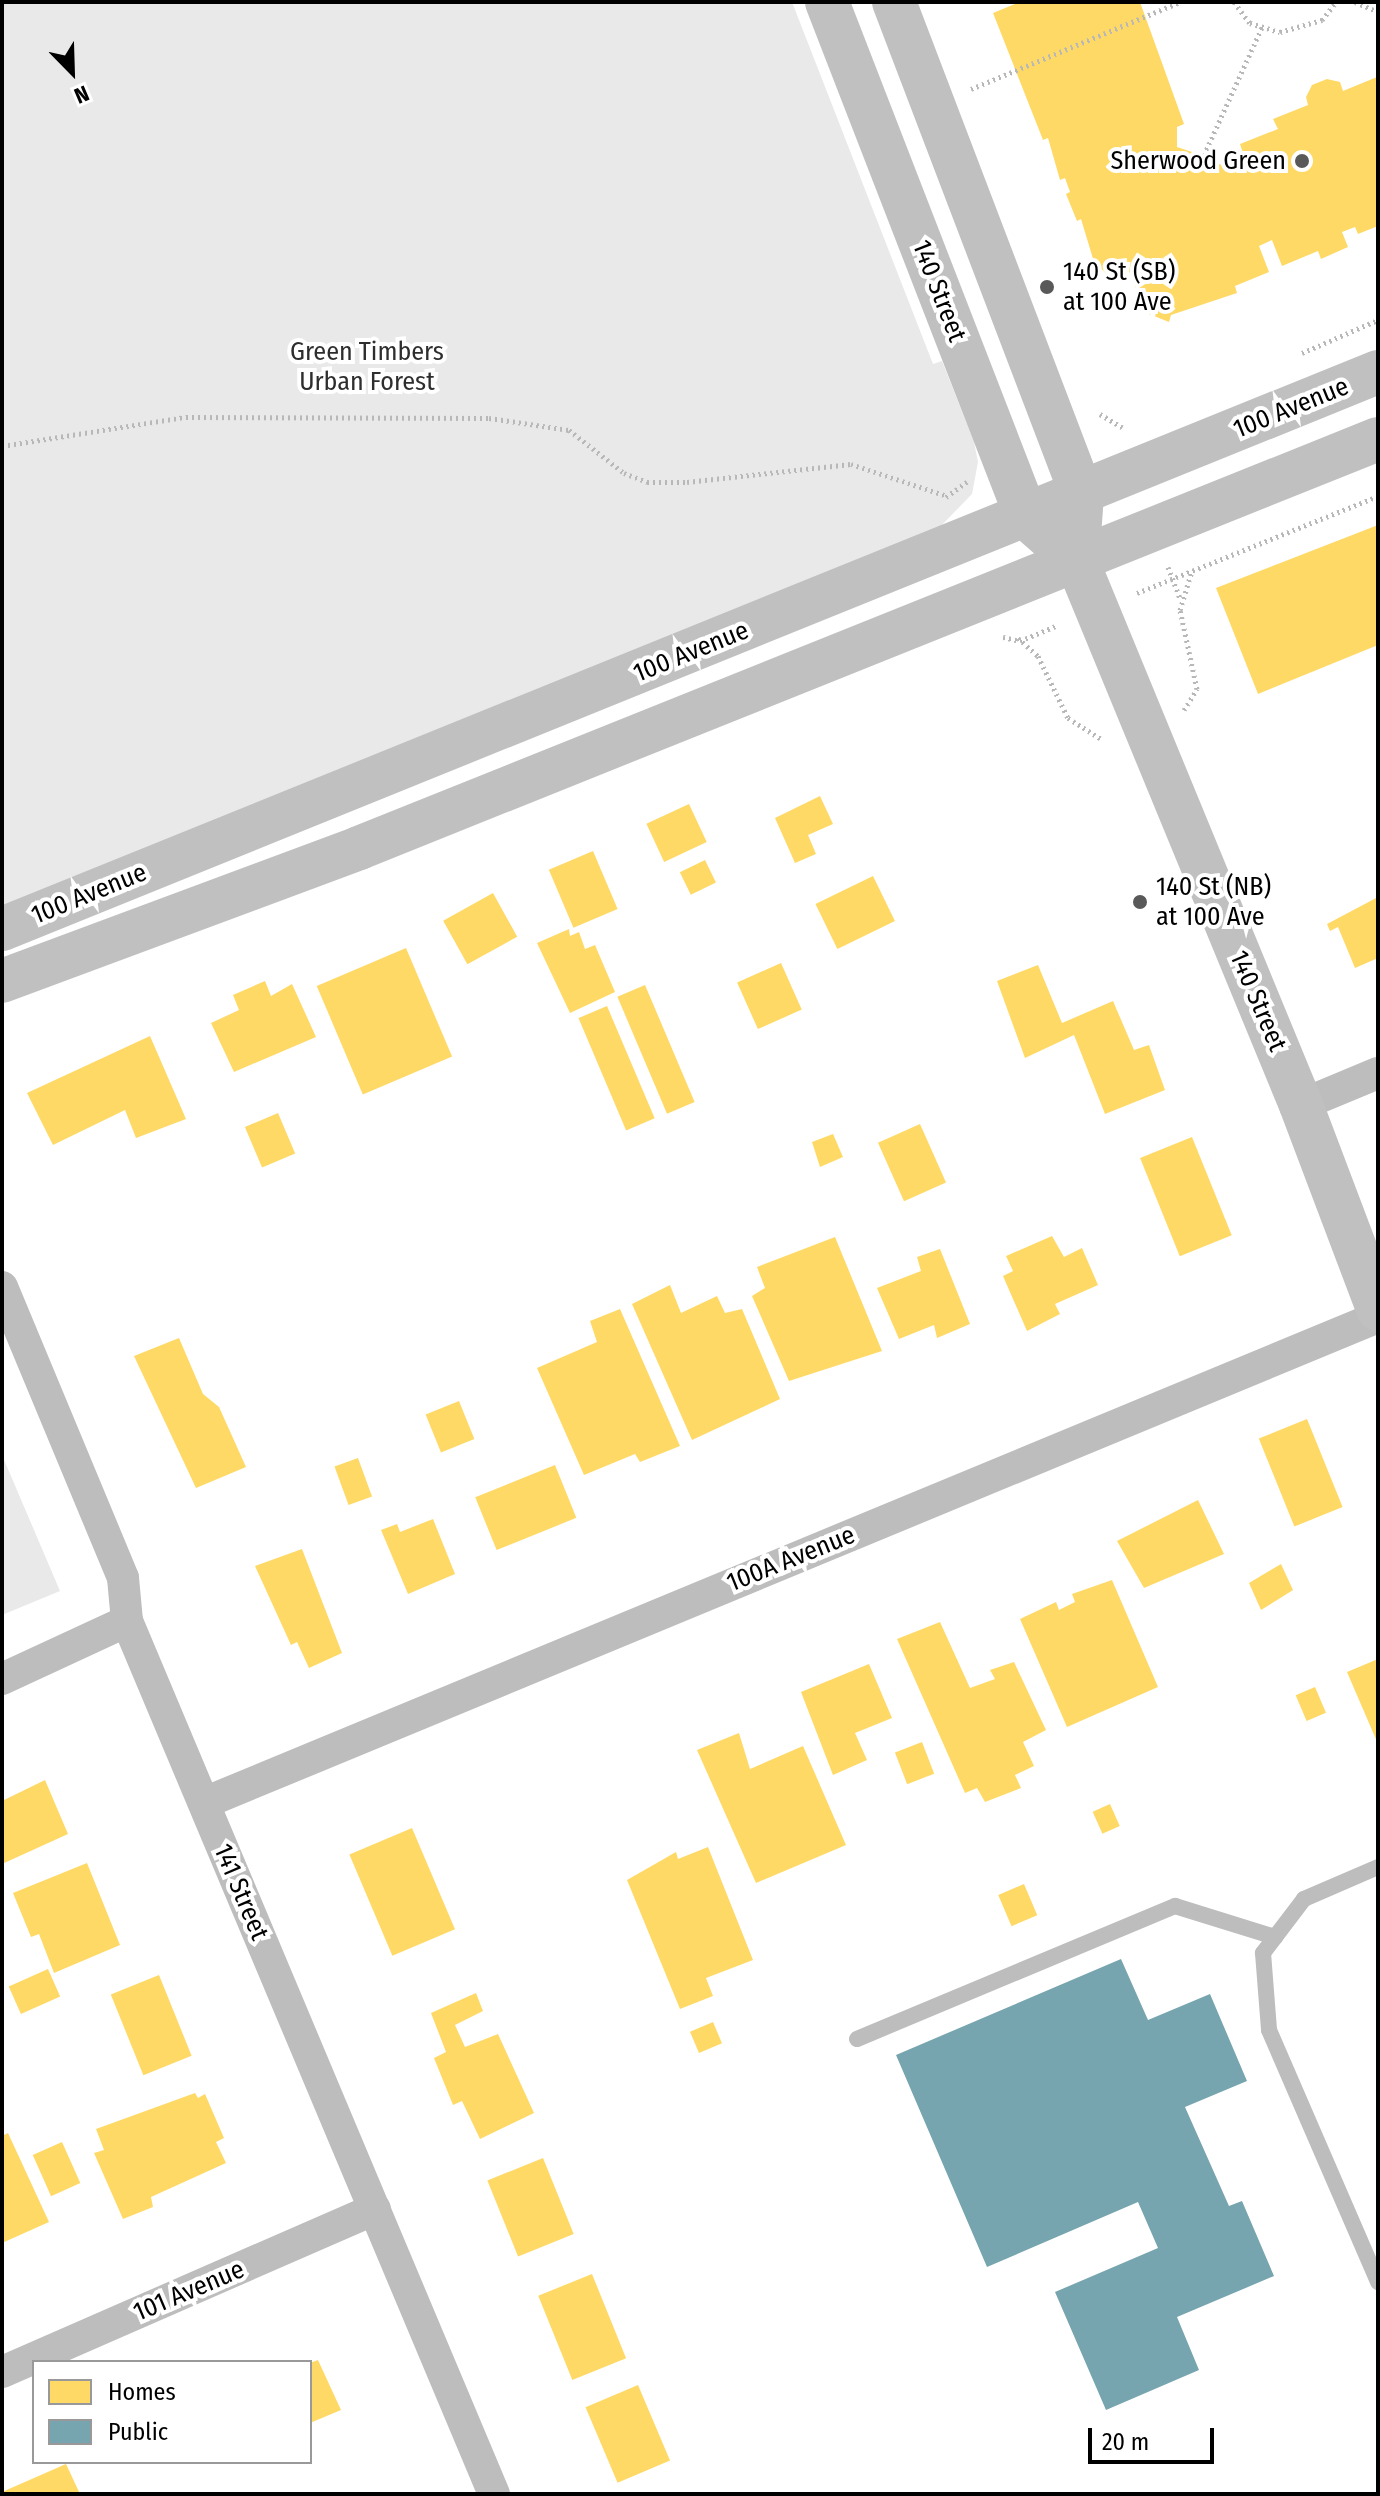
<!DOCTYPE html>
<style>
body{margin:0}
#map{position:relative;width:1380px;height:2496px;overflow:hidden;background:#fff;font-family:"Fira Sans Condensed",sans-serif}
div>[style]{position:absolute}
.green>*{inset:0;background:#e9e9e9}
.homes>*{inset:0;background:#ffd966;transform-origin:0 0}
.public>*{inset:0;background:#76a5af}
.path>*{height:5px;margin-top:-2.5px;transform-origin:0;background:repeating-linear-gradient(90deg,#b8b8b8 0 2px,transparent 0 6px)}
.service>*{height:16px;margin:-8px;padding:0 8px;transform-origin:8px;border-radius:8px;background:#bdbdbd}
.minor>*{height:32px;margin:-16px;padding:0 16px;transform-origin:16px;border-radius:16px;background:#bdbdbd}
.secondary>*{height:44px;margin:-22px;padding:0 22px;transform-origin:22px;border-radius:22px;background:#c0c0c0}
.dots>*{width:22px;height:22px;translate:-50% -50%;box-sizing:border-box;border:4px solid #fff;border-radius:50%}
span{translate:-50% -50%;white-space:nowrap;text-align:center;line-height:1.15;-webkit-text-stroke:8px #fff;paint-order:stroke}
.poi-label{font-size:26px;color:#000}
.right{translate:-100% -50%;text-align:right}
.left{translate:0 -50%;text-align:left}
.street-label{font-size:26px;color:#000}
.park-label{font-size:26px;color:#2e2e2e}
.frame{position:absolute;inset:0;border:4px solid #000;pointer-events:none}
.legend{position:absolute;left:32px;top:2360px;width:280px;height:104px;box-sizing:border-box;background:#fff;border:2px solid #999;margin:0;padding:10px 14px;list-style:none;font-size:24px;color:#000}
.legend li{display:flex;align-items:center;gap:16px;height:40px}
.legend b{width:40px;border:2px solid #999}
.north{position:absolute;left:32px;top:32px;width:80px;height:80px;-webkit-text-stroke:6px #fff;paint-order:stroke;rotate:157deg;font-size:22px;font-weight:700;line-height:32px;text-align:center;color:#000}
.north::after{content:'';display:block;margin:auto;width:28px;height:36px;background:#000;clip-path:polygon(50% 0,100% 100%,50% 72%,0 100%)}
.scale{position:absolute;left:1088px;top:2428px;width:126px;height:36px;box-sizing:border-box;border:4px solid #000;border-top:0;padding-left:10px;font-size:24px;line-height:28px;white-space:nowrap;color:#000;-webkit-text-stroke:6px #fff;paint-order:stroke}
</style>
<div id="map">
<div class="green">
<i style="clip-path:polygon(2px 2px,792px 2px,933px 364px,942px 361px,974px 442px,978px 462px,972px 494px,936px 531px,2px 906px)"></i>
<i style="clip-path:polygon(2px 1455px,60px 1591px,2px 1615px)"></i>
</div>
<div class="homes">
<i style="clip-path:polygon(1020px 2px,1140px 2px,1184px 124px,1177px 127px,1177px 147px,1195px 153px,1191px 162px,1206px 168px,1210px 160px,1224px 166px,1228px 159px,1243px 153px,1240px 144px,1278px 129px,1273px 119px,1308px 105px,1306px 97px,1312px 85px,1327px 79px,1340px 82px,1343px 91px,1377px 77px,1378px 226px,1358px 234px,1355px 227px,1342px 232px,1348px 247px,1321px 259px,1318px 251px,1282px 266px,1272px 240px,1259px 246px,1269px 272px,1235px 286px,1237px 293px,1171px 315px,1169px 322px,1139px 310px,1142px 303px,1129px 271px,1111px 278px,1094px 262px,1081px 219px,1077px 221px,1066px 194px,1070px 192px,1065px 178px,1060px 180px,1048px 138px,1043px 140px,993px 13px)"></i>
<i style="clip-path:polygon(1378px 525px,1378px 645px,1258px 694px,1216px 588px)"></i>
<i style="clip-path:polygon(820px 796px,833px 824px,808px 835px,816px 854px,795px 863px,775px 818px)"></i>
<i style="left:689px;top:804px;width:42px;height:47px;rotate:65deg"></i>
<i style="left:593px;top:851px;width:63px;height:48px;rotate:67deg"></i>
<i style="left:705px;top:860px;width:25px;height:28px;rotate:64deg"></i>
<i style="left:873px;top:876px;width:50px;height:64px;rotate:64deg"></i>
<i style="left:493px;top:893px;width:50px;height:57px;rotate:61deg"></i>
<i style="clip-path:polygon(1378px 897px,1378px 958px,1355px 968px,1338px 927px,1330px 931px,1327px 924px)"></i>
<i style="clip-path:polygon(569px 929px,570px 936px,579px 932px,585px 949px,595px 945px,615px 992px,570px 1013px,537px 943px)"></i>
<i style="left:406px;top:948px;width:118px;height:97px;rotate:67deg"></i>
<i style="left:781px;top:963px;width:51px;height:48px;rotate:66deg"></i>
<i style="clip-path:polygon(1038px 965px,1062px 1023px,1113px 1001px,1134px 1050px,1149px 1045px,1165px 1090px,1105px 1114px,1074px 1035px,1025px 1058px,997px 981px)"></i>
<i style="clip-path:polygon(265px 981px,271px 996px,292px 984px,316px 1037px,234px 1072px,211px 1023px,239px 1010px,233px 995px)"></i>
<i style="left:645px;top:985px;width:127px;height:30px;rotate:67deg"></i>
<i style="left:607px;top:1006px;width:122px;height:31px;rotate:67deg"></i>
<i style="clip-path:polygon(150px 1036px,186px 1119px,136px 1138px,125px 1110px,53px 1145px,27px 1093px)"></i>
<i style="left:278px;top:1113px;width:44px;height:36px;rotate:67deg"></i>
<i style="left:920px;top:1124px;width:64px;height:46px;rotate:66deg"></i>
<i style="clip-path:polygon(833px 1134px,843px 1157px,820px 1167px,812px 1142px)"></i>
<i style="left:1192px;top:1137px;width:106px;height:56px;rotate:68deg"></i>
<i style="clip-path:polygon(1052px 1236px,1064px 1257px,1082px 1248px,1098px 1285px,1055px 1304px,1060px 1314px,1027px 1331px,1003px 1276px,1013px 1271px,1006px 1256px)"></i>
<i style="clip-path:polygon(835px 1237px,882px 1351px,789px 1381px,752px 1296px,765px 1288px,757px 1267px)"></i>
<i style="clip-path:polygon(940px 1249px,970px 1324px,937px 1338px,934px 1325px,899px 1339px,877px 1288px,921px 1271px,917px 1257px)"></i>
<i style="clip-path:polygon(670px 1285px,681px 1313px,717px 1296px,725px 1313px,742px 1309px,780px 1399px,692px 1440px,632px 1304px)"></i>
<i style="clip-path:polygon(620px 1309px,680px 1446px,640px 1462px,635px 1454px,584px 1475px,537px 1368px,597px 1342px,590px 1321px)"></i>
<i style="clip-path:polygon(179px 1338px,203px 1394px,219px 1407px,246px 1467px,196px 1488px,134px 1356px)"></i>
<i style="left:459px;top:1401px;width:41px;height:36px;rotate:68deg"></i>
<i style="left:1307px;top:1419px;width:95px;height:52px;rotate:68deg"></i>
<i style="left:358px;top:1458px;width:41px;height:25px;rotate:70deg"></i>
<i style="left:555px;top:1465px;width:57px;height:86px;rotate:68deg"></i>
<i style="clip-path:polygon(1198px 1500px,1224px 1554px,1144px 1588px,1117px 1541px)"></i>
<i style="clip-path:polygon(433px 1519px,455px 1574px,408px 1594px,381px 1530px,397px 1524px,400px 1532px)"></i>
<i style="clip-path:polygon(302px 1549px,342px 1653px,309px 1668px,297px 1642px,291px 1645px,255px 1566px)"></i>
<i style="clip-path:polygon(1281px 1564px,1293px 1590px,1261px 1610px,1249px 1583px)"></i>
<i style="clip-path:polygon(1112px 1580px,1158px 1687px,1067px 1727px,1020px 1619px,1056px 1602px,1059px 1610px,1075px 1602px,1072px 1594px)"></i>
<i style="clip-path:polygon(940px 1622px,970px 1688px,995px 1679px,990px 1670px,1014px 1662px,1046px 1730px,1023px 1742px,1034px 1766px,1015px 1775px,1021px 1788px,985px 1802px,977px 1788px,965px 1793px,897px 1639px)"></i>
<i style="clip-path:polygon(1378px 1659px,1378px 1744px,1347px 1672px)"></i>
<i style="clip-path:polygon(869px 1664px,892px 1718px,855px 1733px,867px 1760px,833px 1775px,801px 1692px)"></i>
<i style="left:1315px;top:1687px;width:28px;height:21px;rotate:67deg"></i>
<i style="clip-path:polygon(739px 1733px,750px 1769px,803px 1746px,846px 1845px,756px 1883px,697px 1750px)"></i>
<i style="left:922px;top:1742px;width:34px;height:29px;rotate:69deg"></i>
<i style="clip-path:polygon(45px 1780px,68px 1834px,2px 1864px,2px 1801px)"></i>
<i style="left:1110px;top:1804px;width:24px;height:19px;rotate:66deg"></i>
<i style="left:412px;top:1828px;width:110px;height:68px;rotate:67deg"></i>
<i style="clip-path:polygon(708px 1847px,753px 1960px,706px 1978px,713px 1996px,680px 2009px,627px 1880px,676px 1852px,678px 1859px)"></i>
<i style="clip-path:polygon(87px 1863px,120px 1945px,54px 1973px,39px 1934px,31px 1937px,13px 1893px)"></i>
<i style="left:1024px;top:1884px;width:34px;height:28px;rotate:67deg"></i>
<i style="left:48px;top:1969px;width:30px;height:43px;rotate:66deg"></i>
<i style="left:159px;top:1975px;width:87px;height:52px;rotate:68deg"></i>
<i style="clip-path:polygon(476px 1993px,483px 2011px,455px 2025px,465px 2047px,498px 2034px,534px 2113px,480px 2139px,462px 2101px,453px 2105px,434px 2058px,446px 2052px,431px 2013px)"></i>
<i style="left:713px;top:2022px;width:23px;height:25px;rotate:67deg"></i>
<i style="clip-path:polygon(195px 2093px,198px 2098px,205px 2094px,224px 2138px,216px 2142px,226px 2163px,151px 2197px,153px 2207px,123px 2219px,94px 2153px,104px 2150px,96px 2129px)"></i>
<i style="clip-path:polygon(8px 2133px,49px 2222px,2px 2243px,2px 2136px)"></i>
<i style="left:62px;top:2142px;width:45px;height:32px;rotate:66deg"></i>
<i style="left:543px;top:2158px;width:82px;height:60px;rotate:68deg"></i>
<i style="left:592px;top:2274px;width:91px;height:58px;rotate:68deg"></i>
<i style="clip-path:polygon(318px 2360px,341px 2410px,310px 2423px,310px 2363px)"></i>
<i style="left:638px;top:2385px;width:82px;height:57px;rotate:67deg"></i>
<i style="clip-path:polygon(66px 2464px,80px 2494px,2px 2494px,2px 2492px)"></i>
</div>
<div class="public">
<i style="clip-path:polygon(1121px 1959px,1148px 2020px,1210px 1994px,1247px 2081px,1185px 2107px,1229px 2206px,1242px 2201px,1274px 2276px,1177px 2317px,1199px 2370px,1106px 2410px,1055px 2292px,1158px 2248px,1138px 2202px,987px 2267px,896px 2055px)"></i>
</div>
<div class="path">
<i style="left:1234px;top:2px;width:26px;rotate:53deg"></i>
<i style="left:1250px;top:23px;width:31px;rotate:17deg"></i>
<i style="left:1280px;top:32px;width:44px;rotate:-15.9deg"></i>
<i style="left:1322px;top:20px;width:23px;rotate:-52deg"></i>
<i style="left:1355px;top:2px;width:25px;rotate:23deg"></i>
<i style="left:971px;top:89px;width:226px;rotate:-22.6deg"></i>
<i style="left:1199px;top:166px;width:153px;rotate:-65.6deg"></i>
<i style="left:1302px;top:353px;width:83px;rotate:-23.5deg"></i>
<i style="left:1100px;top:414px;width:26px;rotate:31deg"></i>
<i style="left:2px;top:446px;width:186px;rotate:-9deg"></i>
<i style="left:186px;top:417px;width:303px;rotate:0.2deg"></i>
<i style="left:489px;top:418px;width:81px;rotate:8.5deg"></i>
<i style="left:569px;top:430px;width:70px;rotate:38deg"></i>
<i style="left:624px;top:473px;width:25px;rotate:21deg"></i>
<i style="left:647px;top:482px;width:40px"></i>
<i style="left:687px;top:482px;width:165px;rotate:-6.3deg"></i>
<i style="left:851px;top:464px;width:101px;rotate:18.4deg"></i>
<i style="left:946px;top:497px;width:26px;rotate:-36deg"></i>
<i style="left:1168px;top:567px;width:34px;rotate:69deg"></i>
<i style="left:1137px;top:593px;width:260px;rotate:-21.9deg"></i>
<i style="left:1003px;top:637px;width:17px;rotate:13deg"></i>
<i style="left:1020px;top:641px;width:41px;rotate:-22.8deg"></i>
<i style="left:1018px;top:638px;width:27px;rotate:42deg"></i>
<i style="left:1038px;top:656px;width:69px;rotate:64.2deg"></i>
<i style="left:1068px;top:718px;width:41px;rotate:32.2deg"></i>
<i style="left:1184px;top:710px;width:25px;rotate:-58deg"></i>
<i style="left:1197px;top:689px;width:81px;rotate:-102.1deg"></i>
<i style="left:1180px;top:610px;width:39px;rotate:-73deg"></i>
</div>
<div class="service">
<i style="left:1378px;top:1867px;width:81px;rotate:156.6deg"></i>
<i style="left:1304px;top:1899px;width:68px;rotate:127.2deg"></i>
<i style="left:1263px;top:1953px;width:77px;rotate:85.5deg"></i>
<i style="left:1269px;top:2030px;width:275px;rotate:66.6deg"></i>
<i style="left:857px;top:2039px;width:345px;rotate:-22.7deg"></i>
<i style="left:1175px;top:1906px;width:105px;rotate:17.2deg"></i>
</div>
<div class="minor">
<i style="left:1301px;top:1105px;width:83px;rotate:-22.6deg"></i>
<i style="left:2px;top:1287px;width:315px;rotate:67.4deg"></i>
<i style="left:123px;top:1578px;width:43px;rotate:84.7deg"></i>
<i style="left:127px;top:1621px;width:947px;rotate:67.2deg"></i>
<i style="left:2px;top:1679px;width:138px;rotate:-24.9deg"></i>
<i style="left:204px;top:1803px;width:1271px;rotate:-22.49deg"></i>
<i style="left:2px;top:2372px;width:407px;rotate:-23.6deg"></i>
</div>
<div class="secondary">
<i style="left:827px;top:2px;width:553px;rotate:68.81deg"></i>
<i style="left:1027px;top:518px;width:28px;rotate:41deg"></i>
<i style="left:894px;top:2px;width:528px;rotate:69.13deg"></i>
<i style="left:1082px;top:495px;width:66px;rotate:94.3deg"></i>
<i style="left:1077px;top:561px;width:588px;rotate:67.62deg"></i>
<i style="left:1301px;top:1105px;width:218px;rotate:69.3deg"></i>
<i style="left:2px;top:929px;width:1484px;rotate:-22.04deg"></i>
<i style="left:2px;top:981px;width:381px;rotate:-20.4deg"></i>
<i style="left:359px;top:848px;width:1098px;rotate:-21.87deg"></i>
</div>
<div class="dots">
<i style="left:1302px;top:161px;background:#595959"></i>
<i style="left:1047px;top:287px;background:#595959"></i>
<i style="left:1140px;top:902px;background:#595959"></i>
</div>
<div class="poi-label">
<span class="right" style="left:1286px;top:161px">Sherwood Green</span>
<span class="left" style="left:1063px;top:287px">140 St (SB)<br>at 100 Ave</span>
<span class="left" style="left:1156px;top:902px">140 St (NB)<br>at 100 Ave</span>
</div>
<div class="street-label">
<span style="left:939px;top:291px;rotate:69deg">140 Street</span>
<span style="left:1291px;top:408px;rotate:-22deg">100 Avenue</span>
<span style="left:691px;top:652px;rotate:-22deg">100 Avenue</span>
<span style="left:89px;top:894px;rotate:-22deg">100 Avenue</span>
<span style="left:1258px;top:1001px;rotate:67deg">140 Street</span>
<span style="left:791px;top:1559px;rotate:-22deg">100A Avenue</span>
<span style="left:241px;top:1892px;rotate:67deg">141 Street</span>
<span style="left:189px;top:2291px;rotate:-23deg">101 Avenue</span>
</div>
<div class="park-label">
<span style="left:367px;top:367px">Green Timbers<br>Urban Forest</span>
</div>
<div class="frame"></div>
<ul class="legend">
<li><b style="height:22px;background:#ffd966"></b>Homes</li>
<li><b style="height:22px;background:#76a5af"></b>Public</li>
</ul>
<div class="north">N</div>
<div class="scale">20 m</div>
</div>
